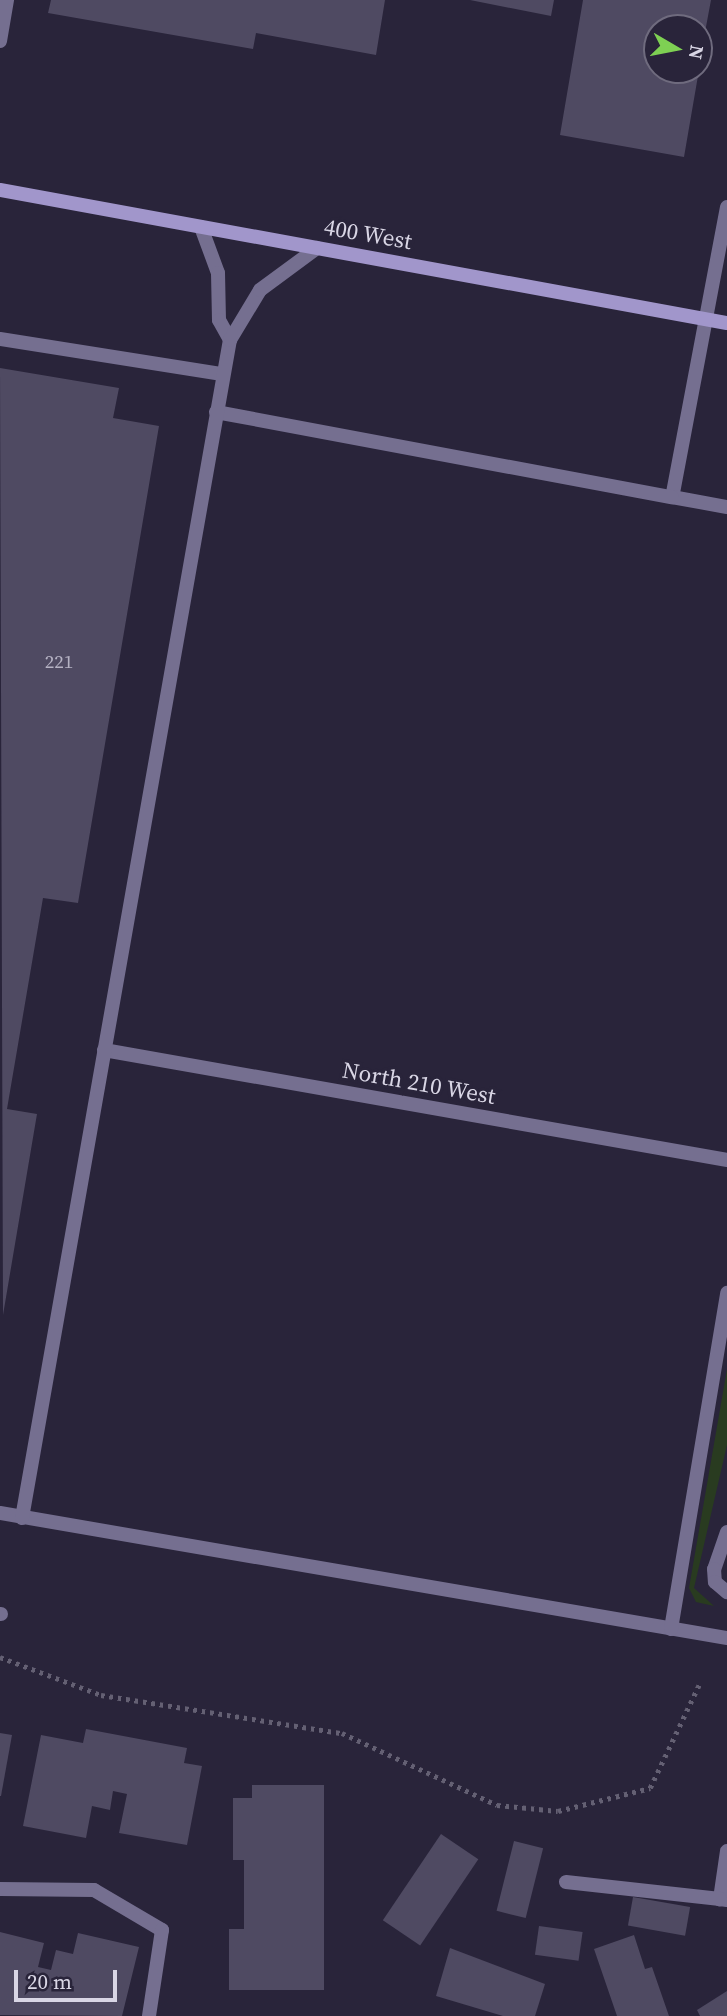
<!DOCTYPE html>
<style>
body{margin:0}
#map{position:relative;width:727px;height:2016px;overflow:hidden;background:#29243a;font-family:"Source Serif 4",serif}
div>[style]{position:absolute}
.green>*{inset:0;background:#293b20}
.building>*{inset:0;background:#4f4a62;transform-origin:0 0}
.path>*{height:4.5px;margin-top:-2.25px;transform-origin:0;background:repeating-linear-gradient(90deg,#646073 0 3.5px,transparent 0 8.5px)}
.service>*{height:14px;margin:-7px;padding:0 7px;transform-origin:7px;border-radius:7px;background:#756f90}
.minor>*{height:14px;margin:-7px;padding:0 7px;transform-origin:7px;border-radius:7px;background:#756f90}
.secondary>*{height:14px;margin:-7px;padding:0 7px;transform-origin:7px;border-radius:7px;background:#a196cb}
span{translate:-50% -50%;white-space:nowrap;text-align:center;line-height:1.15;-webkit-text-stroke:6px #29243a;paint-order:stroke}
.number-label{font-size:19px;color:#b6b3c4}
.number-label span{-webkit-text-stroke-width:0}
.street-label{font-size:23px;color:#d9d6e5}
.north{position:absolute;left:643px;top:14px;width:70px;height:70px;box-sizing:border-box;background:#29243a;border:2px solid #6f6b7e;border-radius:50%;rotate:100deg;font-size:19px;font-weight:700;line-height:28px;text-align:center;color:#d9d6e5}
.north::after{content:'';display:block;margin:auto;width:24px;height:32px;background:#7ed053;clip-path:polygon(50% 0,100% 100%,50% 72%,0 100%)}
.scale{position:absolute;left:14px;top:1970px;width:103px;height:32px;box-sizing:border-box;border:4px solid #d9d6e5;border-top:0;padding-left:9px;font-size:21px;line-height:24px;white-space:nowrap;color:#d9d6e5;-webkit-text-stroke:5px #29243a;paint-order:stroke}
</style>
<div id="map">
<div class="green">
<i style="clip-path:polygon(727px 1369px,727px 1445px,694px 1588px,714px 1606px,696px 1602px,689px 1588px)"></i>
</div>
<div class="building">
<i style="clip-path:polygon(51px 0,385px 0,376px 55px,256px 33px,253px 49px,48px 13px)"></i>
<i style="clip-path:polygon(470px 0,554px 0,551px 16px)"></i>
<i style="clip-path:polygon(583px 0,711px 0,700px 59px,699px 28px,657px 28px,657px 70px,699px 70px,684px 157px,560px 135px)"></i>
<i style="clip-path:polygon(0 368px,119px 388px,113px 418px,159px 426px,78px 903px,43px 898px,7px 1109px,37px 1114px,3px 1315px)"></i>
<i style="clip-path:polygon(86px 1729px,187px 1748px,184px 1763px,202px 1766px,187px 1845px,119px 1833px,127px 1794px,113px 1791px,110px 1810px,92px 1806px,86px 1838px,23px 1826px,41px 1735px,83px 1743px)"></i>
<i style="clip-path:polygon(0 1733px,12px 1735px,1px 1796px,0 1796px)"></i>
<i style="clip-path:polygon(252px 1785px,324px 1785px,324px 1990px,229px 1990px,229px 1929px,244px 1929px,244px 1860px,233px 1860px,233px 1798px,252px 1798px)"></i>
<i style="left:441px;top:1834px;width:45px;height:104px;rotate:34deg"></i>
<i style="left:514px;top:1841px;width:30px;height:72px;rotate:14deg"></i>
<i style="left:633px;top:1897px;width:58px;height:29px;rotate:10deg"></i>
<i style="left:539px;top:1926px;width:44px;height:29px;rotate:8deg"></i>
<i style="clip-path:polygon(0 1932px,44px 1943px,38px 1967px,51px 1970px,56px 1950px,73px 1954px,78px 1933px,139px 1947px,122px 2016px,0 2015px)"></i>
<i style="clip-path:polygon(634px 1935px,645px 1969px,652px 1967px,669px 2016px,617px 2016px,594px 1949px)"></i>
<i style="clip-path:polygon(450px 1948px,545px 1984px,535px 2016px,503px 2016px,436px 1996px)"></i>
<i style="clip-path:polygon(727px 1991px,727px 2016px,700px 2016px,697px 2010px)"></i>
</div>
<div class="path">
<i style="left:0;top:1657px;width:108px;rotate:20.6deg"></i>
<i style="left:101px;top:1695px;width:244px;rotate:9deg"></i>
<i style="left:342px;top:1733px;width:171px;rotate:24.9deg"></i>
<i style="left:497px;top:1805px;width:61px;rotate:5.6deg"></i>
<i style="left:558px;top:1811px;width:95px;rotate:-14deg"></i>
<i style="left:650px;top:1788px;width:114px;rotate:-64.6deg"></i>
</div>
<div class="service">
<i style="left:0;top:41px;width:42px;rotate:-80.3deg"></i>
<i style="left:727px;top:207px;width:295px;rotate:100.7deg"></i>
<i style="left:672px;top:497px;width:56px;rotate:10.3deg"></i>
<i style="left:201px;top:227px;width:49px;rotate:69.7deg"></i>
<i style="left:218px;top:273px;width:47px;rotate:88.8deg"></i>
<i style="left:219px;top:320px;width:23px;rotate:61deg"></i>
<i style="left:0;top:339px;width:225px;rotate:9deg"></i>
<i style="left:216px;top:412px;width:464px;rotate:10.6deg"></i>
<i style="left:104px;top:1050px;width:633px;rotate:10.01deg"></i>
<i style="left:0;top:1513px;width:738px;rotate:9.76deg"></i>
<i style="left:22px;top:1518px;width:1196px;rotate:-79.99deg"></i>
<i style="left:230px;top:340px;width:58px;rotate:-59deg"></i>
<i style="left:260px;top:290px;width:71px;rotate:-36.4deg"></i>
<i style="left:727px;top:1532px;width:39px;rotate:109deg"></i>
<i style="left:714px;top:1569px;width:13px;rotate:86deg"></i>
<i style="left:715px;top:1582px;width:16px;rotate:40deg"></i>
<i style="left:0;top:1614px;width:1px"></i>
<i style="left:671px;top:1629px;width:341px;rotate:-80.5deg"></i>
<i style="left:727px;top:1851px;width:49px;rotate:98.3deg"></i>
<i style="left:720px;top:1899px;width:7px;rotate:8deg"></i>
<i style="left:566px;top:1882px;width:155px;rotate:6.3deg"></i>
</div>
<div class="minor">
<i style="left:0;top:1889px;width:94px;rotate:0.6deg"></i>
<i style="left:94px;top:1890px;width:79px;rotate:30.5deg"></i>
<i style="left:162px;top:1930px;width:87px;rotate:98.6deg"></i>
</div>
<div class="secondary">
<i style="left:0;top:190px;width:739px;rotate:10.37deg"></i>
</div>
<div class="number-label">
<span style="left:59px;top:662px">221</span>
</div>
<div class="street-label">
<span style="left:368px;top:234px;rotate:10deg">400 West</span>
<span style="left:419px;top:1083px;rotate:10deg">North 210 West</span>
</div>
<div class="north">N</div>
<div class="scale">20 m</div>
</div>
